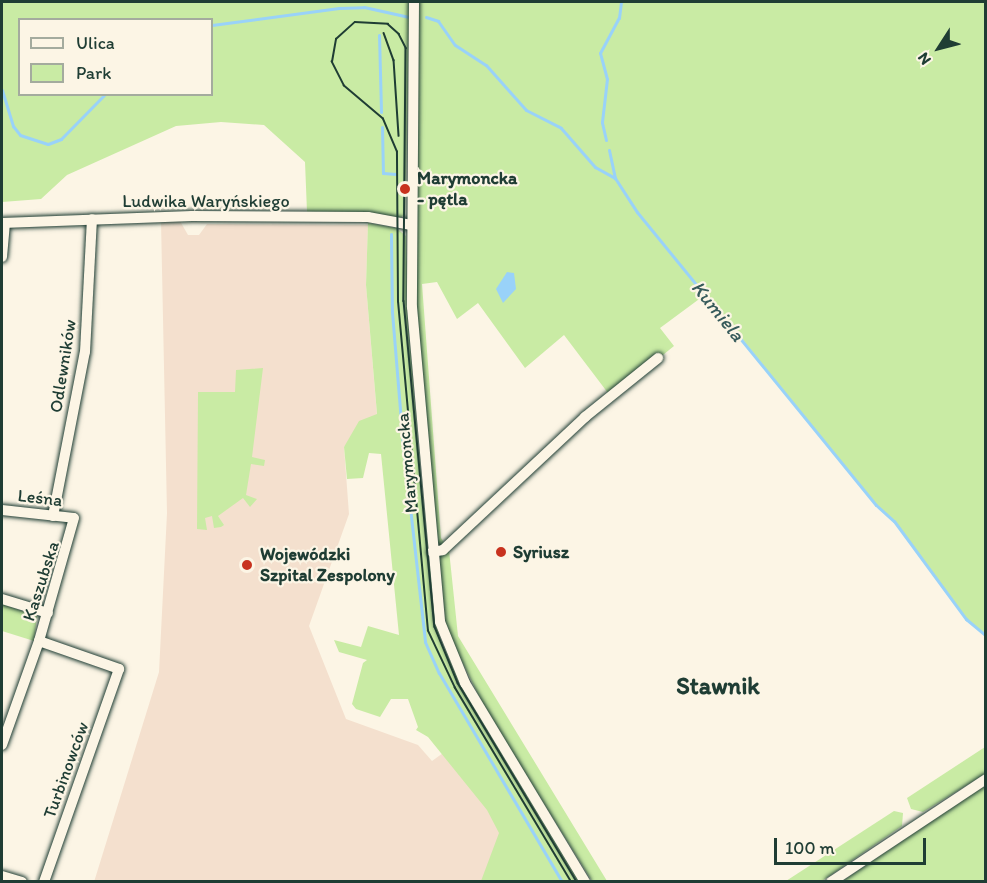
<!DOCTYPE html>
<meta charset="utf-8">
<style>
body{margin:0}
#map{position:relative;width:987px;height:883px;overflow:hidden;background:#fcf5e5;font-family:Itim,sans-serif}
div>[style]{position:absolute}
.built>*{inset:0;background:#f4e0ce}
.green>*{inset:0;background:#c9eba4}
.water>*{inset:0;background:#99d2f9}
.stream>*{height:3px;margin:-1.5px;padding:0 1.5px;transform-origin:1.5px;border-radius:1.5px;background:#99d2f9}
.roads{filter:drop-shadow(0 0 2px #1f3d34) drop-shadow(0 0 2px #1f3d34)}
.minor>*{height:10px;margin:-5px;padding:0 5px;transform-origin:5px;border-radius:5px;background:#fcf5e5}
.tram>*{height:1.5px;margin:-0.75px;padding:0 0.75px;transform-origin:0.75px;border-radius:0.75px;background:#1f3d34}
.dots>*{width:16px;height:16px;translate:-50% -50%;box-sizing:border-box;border:3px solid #fcf5e5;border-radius:50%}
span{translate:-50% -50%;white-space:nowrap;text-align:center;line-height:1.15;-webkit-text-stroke:4.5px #fcf5e5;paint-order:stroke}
.poi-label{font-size:18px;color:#1f3d34;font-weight:700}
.left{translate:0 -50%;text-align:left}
.street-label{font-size:18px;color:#1f3d34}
.water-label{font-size:20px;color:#375b5b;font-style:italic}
.district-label{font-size:24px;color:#1f3d34;font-weight:700}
.frame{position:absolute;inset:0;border:3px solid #1f3d34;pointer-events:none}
.legend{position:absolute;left:18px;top:18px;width:195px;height:78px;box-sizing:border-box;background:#fcf5e5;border:2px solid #a4ab9e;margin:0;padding:8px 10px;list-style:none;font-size:18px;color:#1f3d34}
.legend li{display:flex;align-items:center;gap:12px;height:30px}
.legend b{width:30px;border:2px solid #a4ab9e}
.north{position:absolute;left:909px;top:18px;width:60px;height:60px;-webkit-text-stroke:4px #fcf5e5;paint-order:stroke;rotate:234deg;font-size:16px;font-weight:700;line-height:24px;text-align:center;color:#1f3d34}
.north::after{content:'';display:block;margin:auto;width:21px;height:27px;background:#1f3d34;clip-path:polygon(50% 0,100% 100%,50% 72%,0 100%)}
.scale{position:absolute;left:774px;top:838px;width:152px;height:27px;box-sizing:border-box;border:3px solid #1f3d34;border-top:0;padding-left:8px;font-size:18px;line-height:21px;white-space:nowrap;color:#1f3d34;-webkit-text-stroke:4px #fcf5e5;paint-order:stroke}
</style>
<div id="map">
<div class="built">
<i style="clip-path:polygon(161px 221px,180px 221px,188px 235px,199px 235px,207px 224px,368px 225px,366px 285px,377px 415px,344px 447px,349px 514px,309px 626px,346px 719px,418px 745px,432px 761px,450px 748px,534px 881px,94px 882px,159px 672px,167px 513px)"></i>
</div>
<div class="green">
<i style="clip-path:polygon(evenodd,2px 2px,410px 2px,405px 214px,400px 218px,307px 212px,305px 162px,264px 125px,221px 122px,176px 126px,67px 175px,41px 199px,2px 202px,2px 2px,20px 20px,212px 20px,212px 94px,20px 94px,20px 20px)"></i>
<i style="clip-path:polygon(418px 2px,985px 2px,985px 636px,966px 619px,894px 521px,876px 505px,706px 294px,660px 328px,674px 346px,611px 397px,564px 335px,525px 368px,478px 303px,457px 319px,437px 282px,422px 284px,441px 538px,449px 550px,458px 636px,607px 881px,592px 881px,487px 712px,446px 629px,414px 285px)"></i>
<i style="clip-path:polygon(368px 223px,396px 228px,406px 236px,410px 344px,424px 517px,440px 639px,460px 683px,580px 881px,481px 881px,499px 833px,487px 810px,428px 737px,416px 730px,418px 727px,408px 699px,391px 699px,380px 717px,356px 709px,352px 704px,363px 663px,367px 660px,339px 652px,334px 640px,361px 647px,368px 626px,399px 635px,381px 454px,369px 453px,363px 478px,347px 479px,344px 447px,359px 421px,377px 414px,366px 285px)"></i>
<i style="clip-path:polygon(263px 368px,252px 457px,265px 460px,264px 466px,251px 464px,246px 495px,257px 499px,250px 507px,243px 498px,218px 516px,224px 525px,221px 527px,214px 528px,212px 516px,205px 518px,207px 530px,197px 529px,198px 392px,235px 392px,236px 370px)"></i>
<i style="clip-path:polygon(2px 604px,37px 616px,34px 641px,2px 631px)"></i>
<i style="clip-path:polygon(985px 747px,985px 774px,923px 812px,911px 809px,907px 798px)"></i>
<i style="clip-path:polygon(985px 785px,985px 881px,841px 882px)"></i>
<i style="clip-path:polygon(894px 811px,903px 813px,902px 826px,822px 881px,786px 881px)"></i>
</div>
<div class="water">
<i style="clip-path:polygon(507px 272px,514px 273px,516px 289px,503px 303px,496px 289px)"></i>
</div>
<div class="stream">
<i style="left:426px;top:17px;width:13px;rotate:18deg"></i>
<i style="left:438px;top:21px;width:29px;rotate:55deg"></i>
<i style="left:455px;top:45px;width:37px;rotate:33deg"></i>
<i style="left:486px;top:65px;width:60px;rotate:48.4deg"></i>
<i style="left:526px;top:110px;width:39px;rotate:27deg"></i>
<i style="left:561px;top:128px;width:52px;rotate:48.9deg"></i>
<i style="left:595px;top:167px;width:23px;rotate:29deg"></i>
<i style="left:615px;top:178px;width:40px;rotate:57.1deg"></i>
<i style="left:637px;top:212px;width:378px;rotate:50.8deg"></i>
<i style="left:876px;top:505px;width:24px;rotate:42deg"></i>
<i style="left:894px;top:521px;width:122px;rotate:53.7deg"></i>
<i style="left:966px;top:619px;width:26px;rotate:40deg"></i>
<i style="left:212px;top:25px;width:128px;rotate:-7.6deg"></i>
<i style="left:339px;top:8px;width:25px;rotate:-2deg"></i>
<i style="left:364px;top:7px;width:46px;rotate:12.5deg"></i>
<i style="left:379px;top:35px;width:77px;rotate:88.5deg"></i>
<i style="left:2px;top:90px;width:38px;rotate:73deg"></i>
<i style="left:13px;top:126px;width:11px;rotate:52deg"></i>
<i style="left:20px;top:135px;width:29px;rotate:18deg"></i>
<i style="left:48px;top:144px;width:14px;rotate:-21deg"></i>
<i style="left:61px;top:139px;width:63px;rotate:-45.6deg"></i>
<i style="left:382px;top:127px;width:46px;rotate:88.8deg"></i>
<i style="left:383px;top:173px;width:13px;rotate:4deg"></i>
<i style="left:606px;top:140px;width:18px;rotate:-103deg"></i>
<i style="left:602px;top:122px;width:43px;rotate:-83.4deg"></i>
<i style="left:607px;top:79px;width:27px;rotate:-105deg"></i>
<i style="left:600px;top:53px;width:40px;rotate:-62deg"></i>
<i style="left:619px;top:18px;width:16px;rotate:-83deg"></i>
<i style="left:609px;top:150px;width:29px;rotate:78deg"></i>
<i style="left:391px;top:234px;width:78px;rotate:89.3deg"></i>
<i style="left:392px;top:312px;width:109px;rotate:85.3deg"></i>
<i style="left:402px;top:436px;width:207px;rotate:83.6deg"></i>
<i style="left:425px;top:642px;width:34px;rotate:66deg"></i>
<i style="left:439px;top:673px;width:243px;rotate:59.5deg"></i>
</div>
<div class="roads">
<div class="minor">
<i style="left:414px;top:2px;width:305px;rotate:90.4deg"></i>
<i style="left:412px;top:307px;width:316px;rotate:84.9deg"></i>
<i style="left:440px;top:622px;width:66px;rotate:67.7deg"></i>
<i style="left:465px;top:683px;width:232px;rotate:58.9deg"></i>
<i style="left:2px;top:223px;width:190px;rotate:-2.1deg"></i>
<i style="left:192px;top:216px;width:176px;rotate:0.3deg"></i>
<i style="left:368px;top:217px;width:44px;rotate:10.5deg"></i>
<i style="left:2px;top:257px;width:34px;rotate:-85deg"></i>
<i style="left:2px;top:510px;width:72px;rotate:6.3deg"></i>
<i style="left:74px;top:518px;width:128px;rotate:105.9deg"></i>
<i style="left:39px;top:641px;width:110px;rotate:109.6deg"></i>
<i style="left:53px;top:516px;width:167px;rotate:-79deg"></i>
<i style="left:85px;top:352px;width:133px;rotate:-87deg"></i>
<i style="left:432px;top:552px;width:11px;rotate:-10deg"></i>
<i style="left:443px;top:550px;width:195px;rotate:-43.1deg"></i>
<i style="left:585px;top:417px;width:94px;rotate:-38.9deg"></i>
<i style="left:2px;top:599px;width:48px;rotate:16.9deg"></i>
<i style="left:39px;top:641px;width:85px;rotate:19.3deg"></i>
<i style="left:119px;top:669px;width:226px;rotate:109.4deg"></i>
<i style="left:2px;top:876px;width:21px;rotate:17deg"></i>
<i style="left:831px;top:882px;width:186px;rotate:-33.6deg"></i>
</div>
</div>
<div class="tram">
<i style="left:384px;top:33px;width:29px;rotate:70deg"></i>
<i style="left:394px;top:60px;width:76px;rotate:86.2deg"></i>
<i style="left:571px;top:882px;width:226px;rotate:-120.9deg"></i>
<i style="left:455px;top:688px;width:63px;rotate:-115.3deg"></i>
<i style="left:428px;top:631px;width:330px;rotate:-95.2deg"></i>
<i style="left:398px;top:302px;width:150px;rotate:-90.4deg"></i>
<i style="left:397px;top:152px;width:36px;rotate:-113deg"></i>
<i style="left:383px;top:119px;width:51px;rotate:-139.8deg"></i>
<i style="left:344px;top:86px;width:27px;rotate:-117deg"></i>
<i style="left:332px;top:62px;width:23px;rotate:-80deg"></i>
<i style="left:336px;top:39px;width:25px;rotate:-42deg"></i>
<i style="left:355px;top:22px;width:33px;rotate:3deg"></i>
<i style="left:388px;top:24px;width:15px;rotate:42deg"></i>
<i style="left:399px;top:34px;width:16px;rotate:63deg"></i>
<i style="left:406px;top:48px;width:253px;rotate:90.5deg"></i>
<i style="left:404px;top:301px;width:327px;rotate:84.6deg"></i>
<i style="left:435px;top:627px;width:61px;rotate:67.7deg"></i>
<i style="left:458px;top:683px;width:232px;rotate:59.1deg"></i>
</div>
<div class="dots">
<i style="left:405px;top:189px;background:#c8321e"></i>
<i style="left:501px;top:552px;background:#c8321e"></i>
<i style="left:247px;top:565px;background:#c8321e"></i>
</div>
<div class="poi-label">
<span class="left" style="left:417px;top:189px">Marymoncka<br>- pętla</span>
<span class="left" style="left:513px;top:552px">Syriusz</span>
<span class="left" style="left:260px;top:565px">Wojewódzki<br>Szpital Zespolony</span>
</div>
<div class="street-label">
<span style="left:206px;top:201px">Ludwika Waryńskiego</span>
<span style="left:63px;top:366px;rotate:-81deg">Odlewników</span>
<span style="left:407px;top:463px;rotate:-95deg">Marymoncka</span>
<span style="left:40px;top:498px;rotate:7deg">Leśna</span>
<span style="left:41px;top:581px;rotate:-72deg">Kaszubska</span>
<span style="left:66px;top:770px;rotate:-70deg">Turbinowców</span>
</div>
<div class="water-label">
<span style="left:718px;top:311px;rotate:51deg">Kumiela</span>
</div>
<div class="district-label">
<span style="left:718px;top:686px">Stawnik</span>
</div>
<div class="frame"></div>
<ul class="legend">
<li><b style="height:8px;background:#fcf5e5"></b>Ulica</li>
<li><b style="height:16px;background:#c9eba4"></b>Park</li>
</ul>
<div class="north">N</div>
<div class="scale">100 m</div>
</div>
